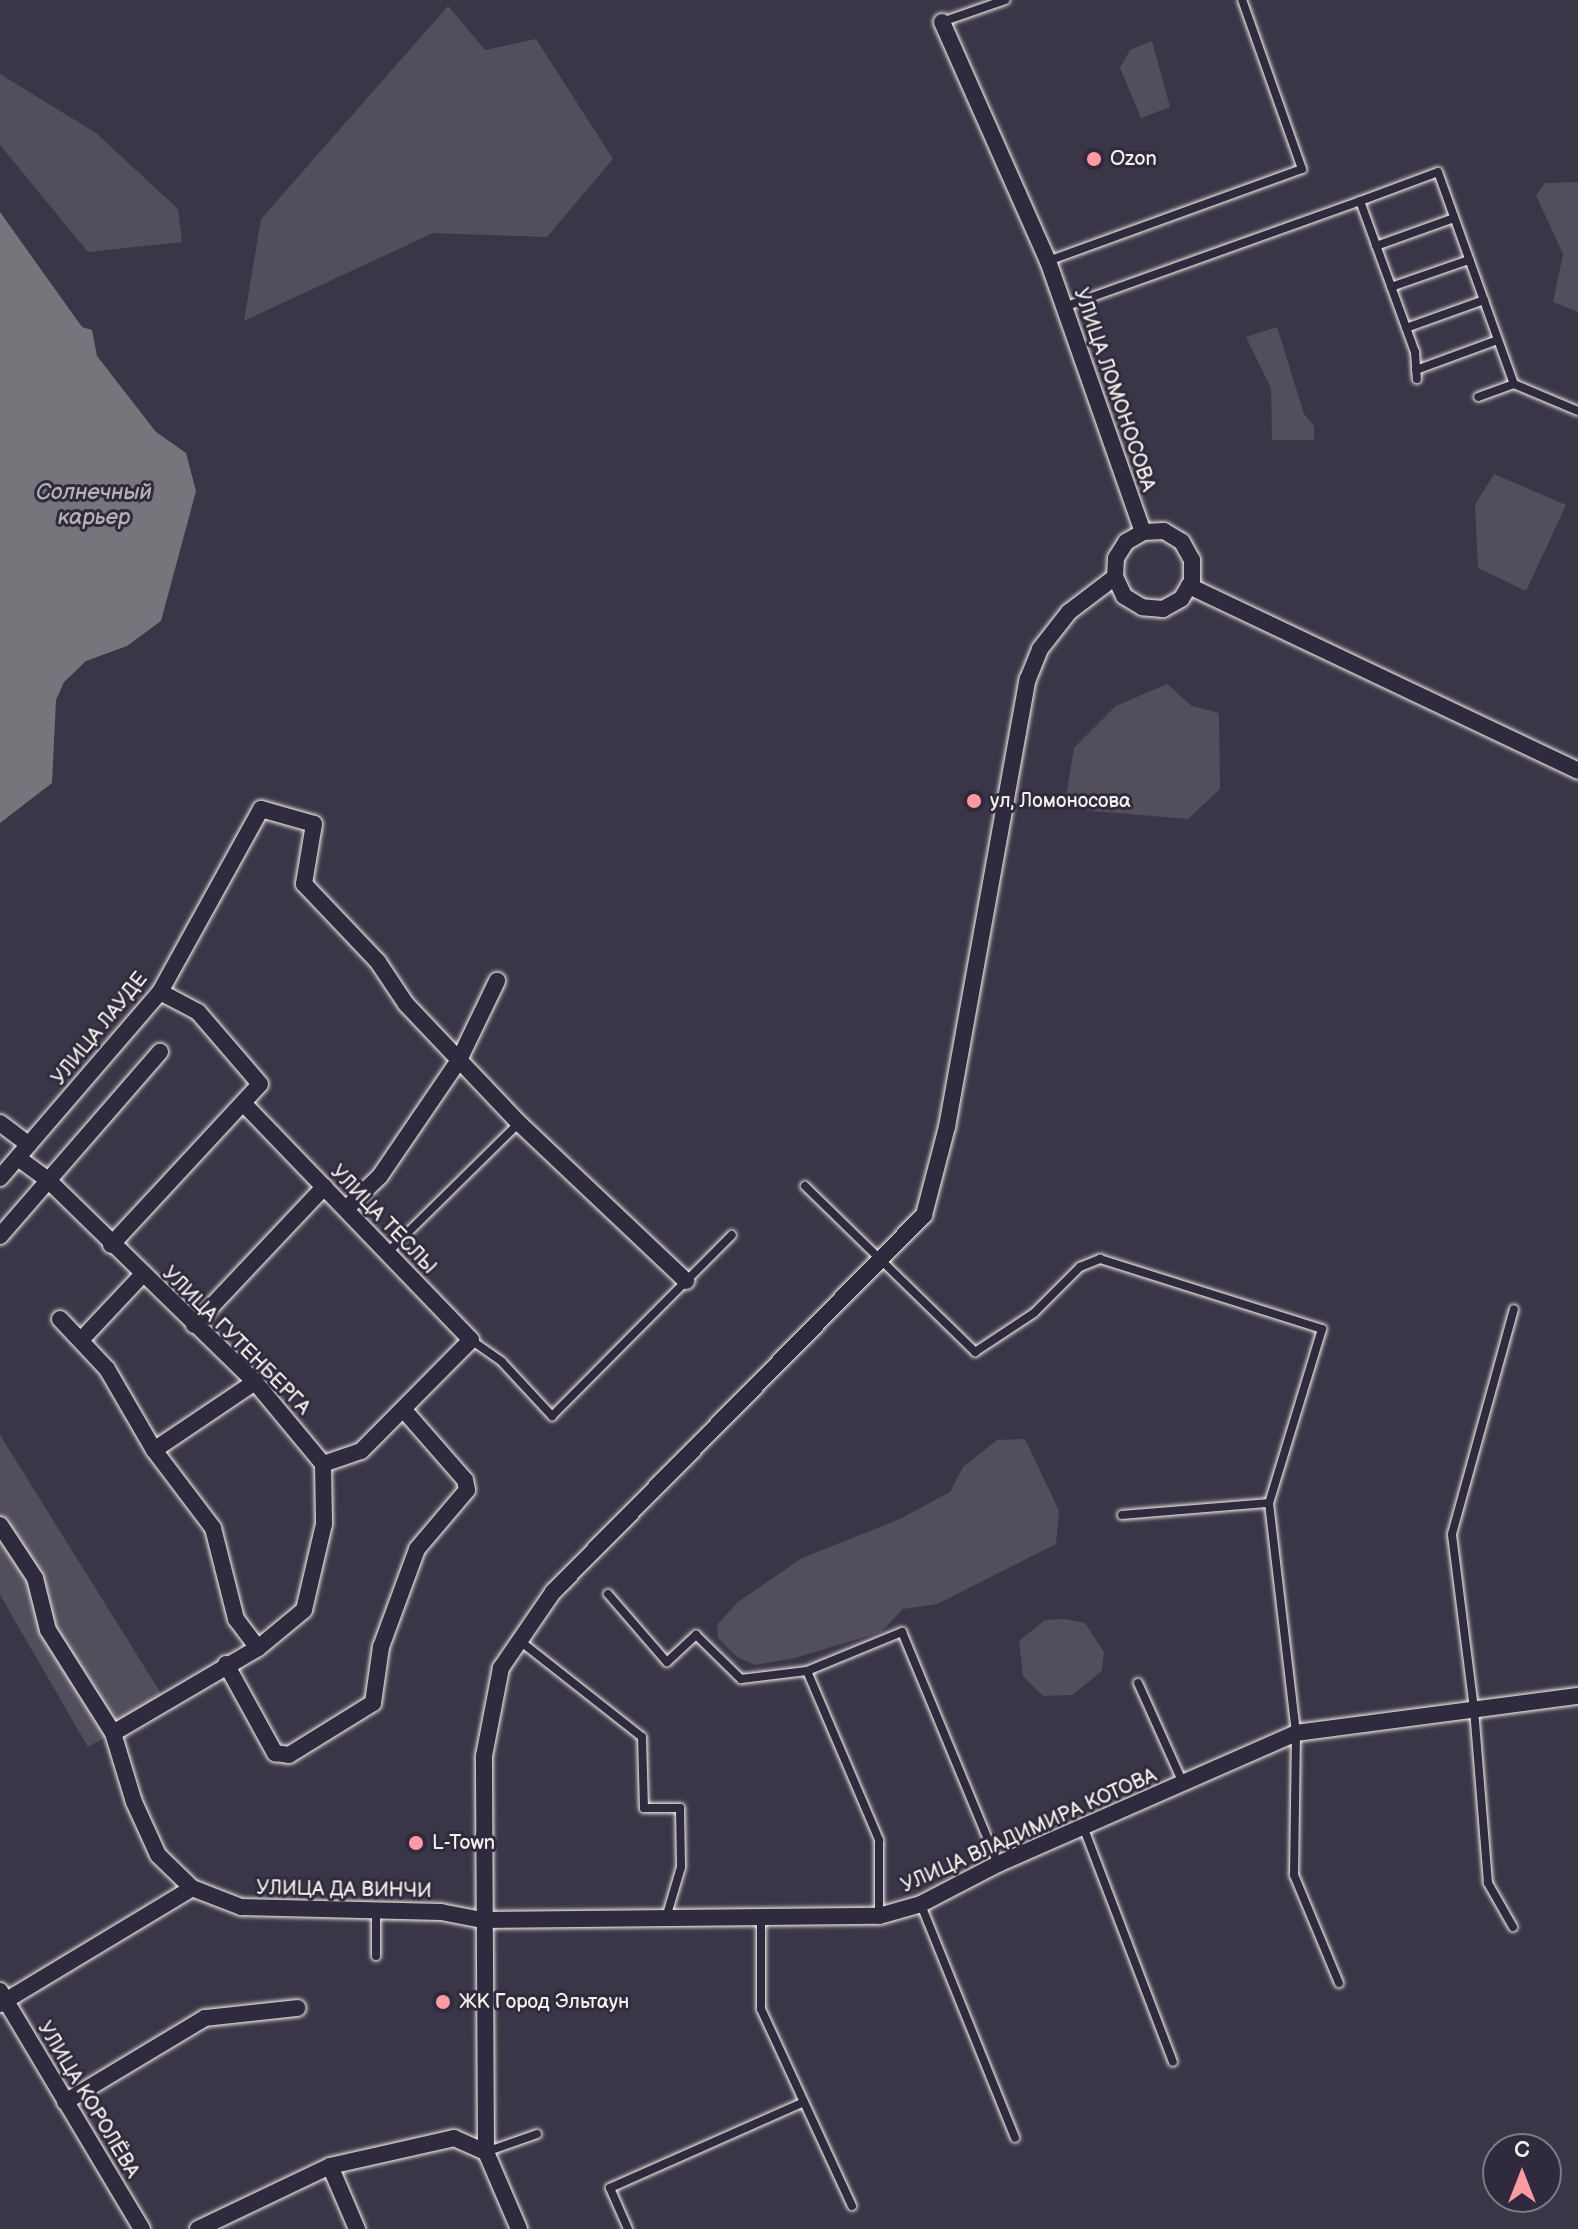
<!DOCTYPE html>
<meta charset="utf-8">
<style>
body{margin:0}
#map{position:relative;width:1578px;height:2229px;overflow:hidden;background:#3b3647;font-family:"Balsamiq Sans",sans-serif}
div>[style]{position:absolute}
.green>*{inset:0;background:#534e5c}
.water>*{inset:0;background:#78747b}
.roads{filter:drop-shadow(0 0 2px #f4f1e8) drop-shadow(0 0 2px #f4f1e8)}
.lane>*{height:8px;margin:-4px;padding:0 4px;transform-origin:4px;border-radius:4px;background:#2f2a3d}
.street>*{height:16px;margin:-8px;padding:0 8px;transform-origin:8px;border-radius:8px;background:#2f2a3d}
.dots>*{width:22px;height:22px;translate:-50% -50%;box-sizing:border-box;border:4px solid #2f2a3d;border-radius:50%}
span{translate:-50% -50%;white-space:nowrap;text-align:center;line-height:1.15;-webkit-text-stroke:6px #2f2a3d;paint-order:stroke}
.poi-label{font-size:20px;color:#f4f1e8}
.left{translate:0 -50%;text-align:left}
.street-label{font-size:20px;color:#f4f1e8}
.water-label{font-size:22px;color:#b6b2b2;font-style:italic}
.north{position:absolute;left:1482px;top:2133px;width:80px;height:80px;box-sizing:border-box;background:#2f2a3d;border:2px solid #7e7a81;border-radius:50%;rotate:0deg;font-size:22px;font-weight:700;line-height:32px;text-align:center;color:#f4f1e8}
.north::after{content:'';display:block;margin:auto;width:28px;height:36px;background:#ff9aa2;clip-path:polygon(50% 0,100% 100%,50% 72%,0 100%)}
</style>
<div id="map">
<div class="green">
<i style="clip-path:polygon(448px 6px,485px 50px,536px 39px,613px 159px,547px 237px,433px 233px,244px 321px,261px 219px)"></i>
<i style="clip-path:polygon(1152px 41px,1170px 107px,1141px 118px,1120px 68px,1130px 50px)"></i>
<i style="clip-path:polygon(0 74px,96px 133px,178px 209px,182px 242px,88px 252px,0 145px)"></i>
<i style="clip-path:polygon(1578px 182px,1578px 312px,1553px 302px,1563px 254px,1536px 195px,1545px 183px)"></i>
<i style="clip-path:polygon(1277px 327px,1304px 414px,1314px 426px,1314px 440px,1272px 440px,1271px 388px,1246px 337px)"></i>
<i style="clip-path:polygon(1494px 474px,1566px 505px,1526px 591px,1478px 568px,1475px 505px)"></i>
<i style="clip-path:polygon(1167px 684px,1192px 706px,1219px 713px,1220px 789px,1188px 819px,1092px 811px,1065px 803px,1074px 748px,1116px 706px)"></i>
<i style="clip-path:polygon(0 1435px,167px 1703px,88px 1747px,0 1595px)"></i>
<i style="clip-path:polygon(1025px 1439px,1059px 1511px,1056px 1544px,937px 1604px,903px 1609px,881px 1632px,795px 1658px,755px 1665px,737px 1657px,718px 1638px,717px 1625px,738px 1602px,802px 1558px,900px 1519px,950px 1492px,963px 1467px,997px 1440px)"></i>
<i style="clip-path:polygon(1065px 1619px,1085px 1623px,1104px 1652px,1102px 1671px,1072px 1695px,1043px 1696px,1023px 1676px,1019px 1641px,1045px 1620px)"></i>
</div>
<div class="water">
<i style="clip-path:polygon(0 212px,82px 327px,92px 330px,97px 356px,156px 432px,186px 453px,196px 491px,161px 621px,127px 646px,86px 661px,64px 682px,56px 700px,52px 783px,0 823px)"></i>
</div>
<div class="roads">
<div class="lane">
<i style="left:942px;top:22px;width:67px;rotate:-19.2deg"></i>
<i style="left:1360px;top:201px;width:83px;rotate:-20.4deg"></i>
<i style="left:1438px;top:172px;width:225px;rotate:70.3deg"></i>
<i style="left:1514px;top:384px;width:38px;rotate:160deg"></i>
<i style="left:1376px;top:246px;width:83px;rotate:-19.7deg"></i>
<i style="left:1048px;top:261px;width:270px;rotate:-19.9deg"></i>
<i style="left:1302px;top:169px;width:179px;rotate:-109.5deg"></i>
<i style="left:1391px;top:287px;width:83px;rotate:-19.1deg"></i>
<i style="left:1064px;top:307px;width:314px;rotate:-19.7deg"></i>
<i style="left:1360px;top:201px;width:161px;rotate:70deg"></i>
<i style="left:1415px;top:352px;width:27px;rotate:86deg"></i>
<i style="left:1406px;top:328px;width:83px;rotate:-19.7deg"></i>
<i style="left:1416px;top:370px;width:87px;rotate:-20.1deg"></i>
<i style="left:1514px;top:384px;width:69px;rotate:22.9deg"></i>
<i style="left:805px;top:1186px;width:238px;rotate:44.3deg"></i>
<i style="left:975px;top:1352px;width:71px;rotate:-33.5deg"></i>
<i style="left:1034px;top:1313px;width:65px;rotate:-45deg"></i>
<i style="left:1080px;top:1267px;width:22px;rotate:-22deg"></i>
<i style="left:1100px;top:1259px;width:233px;rotate:17.5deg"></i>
<i style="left:1322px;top:1329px;width:182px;rotate:106.9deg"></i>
<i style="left:1269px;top:1503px;width:232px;rotate:83.3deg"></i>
<i style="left:1296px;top:1733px;width:142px;rotate:90.8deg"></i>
<i style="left:1294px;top:1875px;width:117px;rotate:67.4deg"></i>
<i style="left:387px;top:1253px;width:185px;rotate:-44.6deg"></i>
<i style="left:471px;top:1340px;width:38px;rotate:35deg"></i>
<i style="left:502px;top:1362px;width:74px;rotate:47.2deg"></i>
<i style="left:552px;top:1416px;width:255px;rotate:-45.2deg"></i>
<i style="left:1122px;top:1515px;width:147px;rotate:-4.7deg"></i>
<i style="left:608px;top:1594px;width:90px;rotate:49.1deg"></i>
<i style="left:667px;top:1662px;width:40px;rotate:-43deg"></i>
<i style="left:696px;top:1635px;width:63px;rotate:44.4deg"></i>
<i style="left:741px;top:1679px;width:66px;rotate:-6.9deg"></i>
<i style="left:807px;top:1671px;width:103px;rotate:-22.3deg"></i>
<i style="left:902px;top:1632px;width:251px;rotate:67.5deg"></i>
<i style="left:520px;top:1641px;width:155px;rotate:38.2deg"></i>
<i style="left:642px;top:1737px;width:71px;rotate:88.4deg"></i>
<i style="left:644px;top:1808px;width:36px"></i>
<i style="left:680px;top:1808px;width:59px;rotate:89deg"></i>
<i style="left:681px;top:1867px;width:53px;rotate:106.4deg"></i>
<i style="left:807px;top:1671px;width:184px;rotate:66.9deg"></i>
<i style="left:879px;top:1840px;width:75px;rotate:90deg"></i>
<i style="left:1138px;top:1683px;width:110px;rotate:65.8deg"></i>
<i style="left:1084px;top:1829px;width:249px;rotate:69.1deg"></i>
<i style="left:921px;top:1905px;width:251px;rotate:68deg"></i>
<i style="left:761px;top:1920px;width:89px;rotate:90deg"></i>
<i style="left:761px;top:2009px;width:217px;rotate:65.2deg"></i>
<i style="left:1513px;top:1927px;width:51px;rotate:-119.6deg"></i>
<i style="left:1488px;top:1883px;width:175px;rotate:-94.6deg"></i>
<i style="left:1474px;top:1709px;width:176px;rotate:-97.2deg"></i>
<i style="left:1452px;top:1534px;width:233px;rotate:-74.6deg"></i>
<i style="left:376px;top:1956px;width:45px;rotate:-90deg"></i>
<i style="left:486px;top:2152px;width:54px;rotate:-19.4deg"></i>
<i style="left:628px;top:2229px;width:45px;rotate:-113.7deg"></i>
<i style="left:610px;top:2188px;width:212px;rotate:-23.9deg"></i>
</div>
<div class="street">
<i style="left:942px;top:22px;width:261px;rotate:66.1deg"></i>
<i style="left:1048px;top:261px;width:287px;rotate:70.7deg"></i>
<i style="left:1189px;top:586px;width:431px;rotate:25.4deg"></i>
<i style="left:244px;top:1104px;width:327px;rotate:46.1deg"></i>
<i style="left:471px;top:1340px;width:156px;rotate:134.7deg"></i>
<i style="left:361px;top:1451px;width:40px;rotate:161.1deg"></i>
<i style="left:0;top:1123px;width:36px;rotate:37deg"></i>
<i style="left:18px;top:1158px;width:36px;rotate:36deg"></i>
<i style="left:47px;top:1179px;width:291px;rotate:44.3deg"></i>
<i style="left:255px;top:1382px;width:107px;rotate:50.3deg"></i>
<i style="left:323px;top:1464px;width:60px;rotate:89deg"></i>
<i style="left:324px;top:1524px;width:88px;rotate:103.1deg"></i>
<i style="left:304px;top:1610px;width:60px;rotate:140.4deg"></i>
<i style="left:258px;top:1648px;width:168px;rotate:149.6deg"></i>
<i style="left:0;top:1178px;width:245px;rotate:-49.3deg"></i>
<i style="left:160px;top:992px;width:209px;rotate:-61.1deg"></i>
<i style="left:261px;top:809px;width:55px;rotate:15.8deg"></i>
<i style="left:314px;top:824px;width:61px;rotate:99.5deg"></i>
<i style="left:304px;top:884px;width:108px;rotate:46.5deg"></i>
<i style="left:378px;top:962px;width:50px;rotate:56.3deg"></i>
<i style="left:406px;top:1004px;width:164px;rotate:46.5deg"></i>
<i style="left:519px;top:1123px;width:230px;rotate:43.4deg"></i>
<i style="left:346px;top:1209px;width:47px;rotate:-44.1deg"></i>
<i style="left:380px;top:1176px;width:140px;rotate:-55.7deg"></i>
<i style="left:459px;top:1060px;width:88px;rotate:-64.3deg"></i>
<i style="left:0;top:1236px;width:244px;rotate:-49deg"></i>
<i style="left:111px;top:1245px;width:219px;rotate:-47.2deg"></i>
<i style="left:260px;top:1084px;width:95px;rotate:-130.7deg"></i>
<i style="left:198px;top:1012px;width:43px;rotate:-152.2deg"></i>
<i style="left:60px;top:1319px;width:69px;rotate:46.8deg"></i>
<i style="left:107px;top:1369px;width:94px;rotate:59.9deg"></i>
<i style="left:154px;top:1450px;width:98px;rotate:52.9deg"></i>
<i style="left:213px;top:1528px;width:94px;rotate:75.8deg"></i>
<i style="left:236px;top:1619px;width:36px;rotate:53deg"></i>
<i style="left:194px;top:1325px;width:190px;rotate:-46.7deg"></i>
<i style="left:81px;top:1340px;width:89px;rotate:-46.8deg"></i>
<i style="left:154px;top:1450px;width:122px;rotate:-34deg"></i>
<i style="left:0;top:1525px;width:64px;rotate:56.6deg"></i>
<i style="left:35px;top:1578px;width:54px;rotate:76deg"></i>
<i style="left:48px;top:1630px;width:122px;rotate:57.7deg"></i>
<i style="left:113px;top:1733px;width:72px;rotate:73.1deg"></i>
<i style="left:134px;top:1802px;width:58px;rotate:65.6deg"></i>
<i style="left:158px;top:1855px;width:47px;rotate:44.1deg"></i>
<i style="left:192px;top:1888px;width:53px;rotate:21.2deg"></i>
<i style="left:241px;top:1907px;width:200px;rotate:1.4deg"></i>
<i style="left:441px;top:1912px;width:42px;rotate:11deg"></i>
<i style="left:482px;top:1920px;width:397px;rotate:-0.6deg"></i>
<i style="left:879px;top:1916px;width:44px;rotate:-15.9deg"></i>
<i style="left:921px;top:1904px;width:87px;rotate:-27.5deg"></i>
<i style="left:998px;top:1864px;width:326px;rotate:-23.7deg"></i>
<i style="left:1296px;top:1733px;width:284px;rotate:-7.5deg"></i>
<i style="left:226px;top:1664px;width:102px;rotate:61.2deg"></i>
<i style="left:275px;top:1753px;width:14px;rotate:8deg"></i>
<i style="left:289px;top:1755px;width:99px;rotate:-31.8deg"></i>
<i style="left:373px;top:1703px;width:57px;rotate:-81.9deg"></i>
<i style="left:381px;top:1647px;width:104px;rotate:-69.8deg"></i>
<i style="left:417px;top:1549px;width:77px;rotate:-49.7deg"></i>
<i style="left:467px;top:1490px;width:10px;rotate:-101deg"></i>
<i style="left:465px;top:1480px;width:93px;rotate:-131.1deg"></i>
<i style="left:0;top:1991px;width:277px;rotate:59.2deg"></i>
<i style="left:0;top:2004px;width:224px;rotate:-31.1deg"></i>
<i style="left:65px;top:2102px;width:163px;rotate:-31deg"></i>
<i style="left:205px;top:2018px;width:93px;rotate:-6.2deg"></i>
<i style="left:330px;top:2166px;width:69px;rotate:66.8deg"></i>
<i style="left:198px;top:2229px;width:146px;rotate:-25.5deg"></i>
<i style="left:330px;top:2166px;width:127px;rotate:-12.7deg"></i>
<i style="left:454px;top:2138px;width:35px;rotate:24deg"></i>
<i style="left:519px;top:2229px;width:84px;rotate:-113.2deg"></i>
<i style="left:486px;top:2152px;width:396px;rotate:-90.3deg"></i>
<i style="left:484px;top:1756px;width:90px;rotate:-79.1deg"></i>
<i style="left:501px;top:1668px;width:92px;rotate:-55.6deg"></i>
<i style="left:553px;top:1592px;width:529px;rotate:-45.46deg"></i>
<i style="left:924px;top:1215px;width:91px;rotate:-75.4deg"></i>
<i style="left:947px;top:1127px;width:455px;rotate:-79.8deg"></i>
<i style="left:1028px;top:679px;width:32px;rotate:-68deg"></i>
<i style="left:1040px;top:649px;width:47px;rotate:-51.9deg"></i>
<i style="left:1069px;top:612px;width:58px;rotate:-37.3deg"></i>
<i style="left:1115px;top:577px;width:19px;rotate:-87deg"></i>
<i style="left:1116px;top:558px;width:19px;rotate:-58deg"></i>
<i style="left:1126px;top:542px;width:20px;rotate:-30deg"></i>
<i style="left:1143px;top:532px;width:21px;rotate:-3deg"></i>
<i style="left:1164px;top:531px;width:21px;rotate:31deg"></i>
<i style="left:1182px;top:542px;width:21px;rotate:61deg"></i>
<i style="left:1192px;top:560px;width:21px;rotate:90deg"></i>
<i style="left:1192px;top:581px;width:21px;rotate:121deg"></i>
<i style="left:1181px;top:599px;width:21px;rotate:151deg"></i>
<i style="left:1163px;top:609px;width:21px;rotate:-175deg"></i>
<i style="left:1142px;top:607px;width:21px;rotate:-149deg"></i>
<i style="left:1124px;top:596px;width:21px;rotate:-115deg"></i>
</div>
</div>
<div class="dots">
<i style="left:1094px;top:159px;background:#ff9aa2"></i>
<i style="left:974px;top:801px;background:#ff9aa2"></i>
<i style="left:416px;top:1843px;background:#ff9aa2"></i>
<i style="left:443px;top:2002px;background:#ff9aa2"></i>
</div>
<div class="poi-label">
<span class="left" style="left:1110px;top:159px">Ozon</span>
<span class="left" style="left:990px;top:801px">ул, Ломоносова</span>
<span class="left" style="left:432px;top:1843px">L-Town</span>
<span class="left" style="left:459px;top:2002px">ЖК Город Эльтаун</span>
</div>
<div class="street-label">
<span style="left:1114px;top:390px;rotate:71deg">УЛИЦА ЛОМОНОСОВА</span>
<span style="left:100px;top:1029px;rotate:-51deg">УЛИЦА ЛАУДЕ</span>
<span style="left:383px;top:1220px;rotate:46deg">УЛИЦА ТЕСЛЫ</span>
<span style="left:236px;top:1341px;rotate:45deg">УЛИЦА ГУТЕНБЕРГА</span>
<span style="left:1029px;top:1831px;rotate:-24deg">УЛИЦА ВЛАДИМИРА КОТОВА</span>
<span style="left:344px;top:1890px;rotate:1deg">УЛИЦА ДА ВИНЧИ</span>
<span style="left:88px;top:2100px;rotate:59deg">УЛИЦА КОРОЛЁВА</span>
</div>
<div class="water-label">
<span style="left:94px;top:505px">Солнечный<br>карьер</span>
</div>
<div class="north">С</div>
</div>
